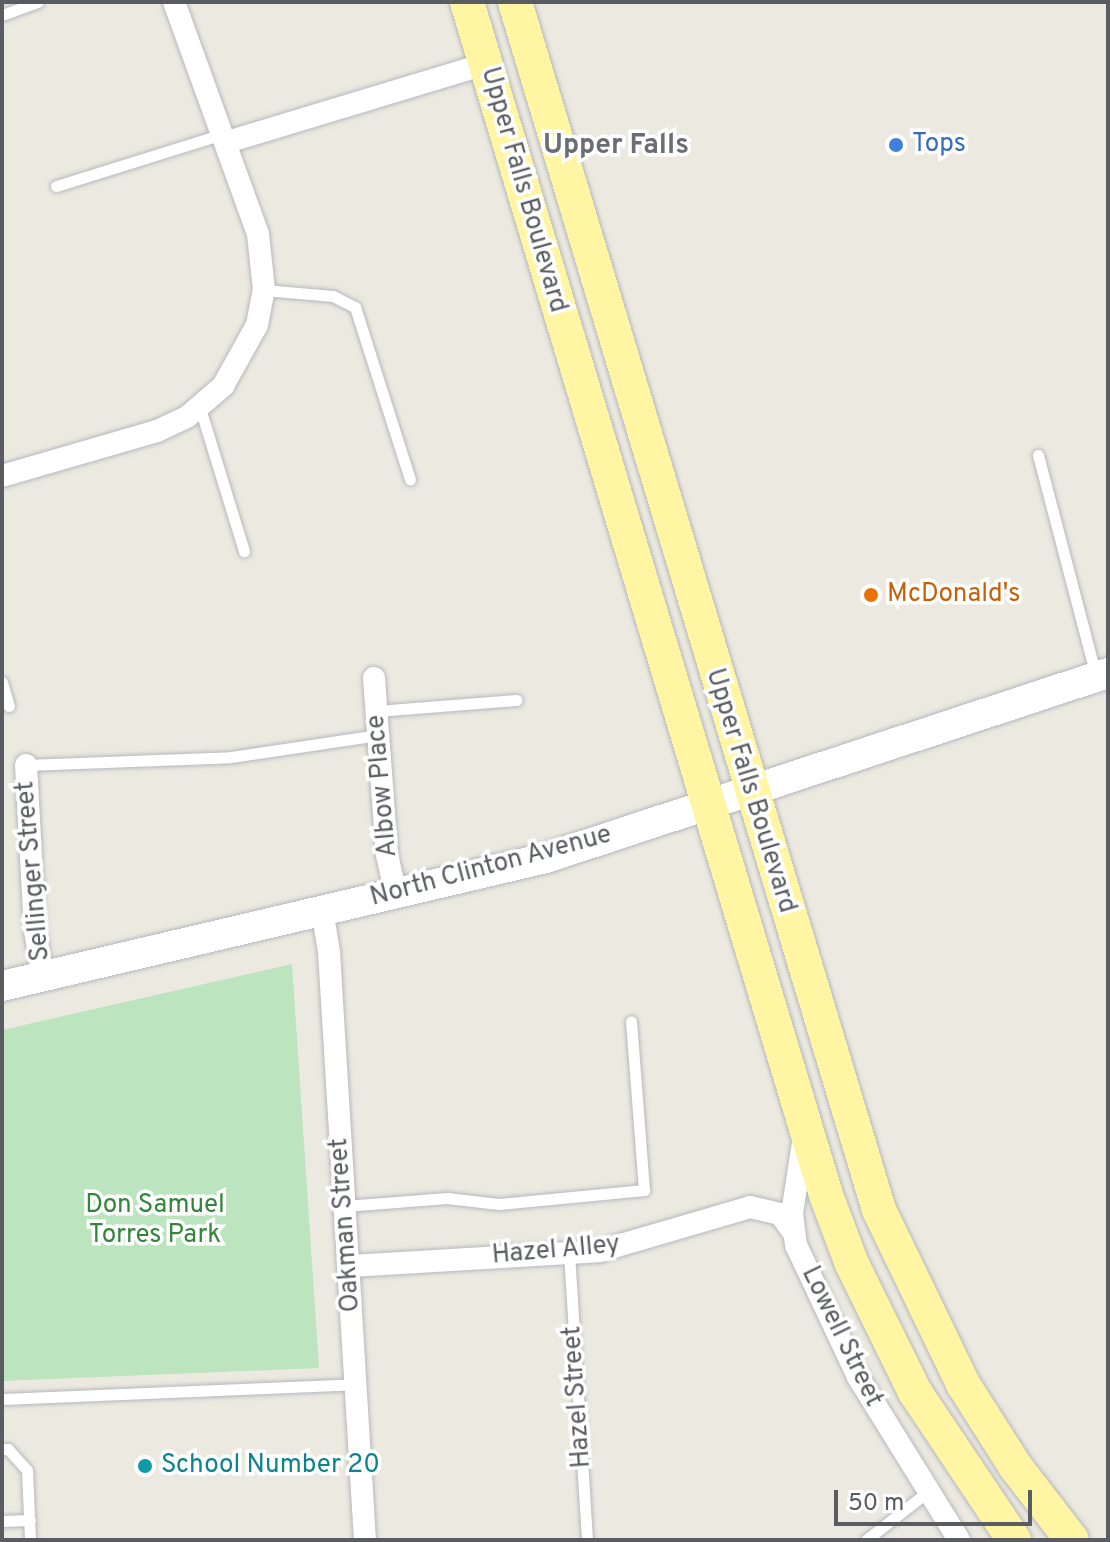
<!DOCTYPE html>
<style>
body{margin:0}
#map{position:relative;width:1110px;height:1542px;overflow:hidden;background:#eceae0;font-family:Overpass,sans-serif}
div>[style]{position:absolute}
.green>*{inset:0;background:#bce4be}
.roads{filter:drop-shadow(0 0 2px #b6b8bd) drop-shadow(0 0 2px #b6b8bd)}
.lane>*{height:11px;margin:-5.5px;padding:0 5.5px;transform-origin:5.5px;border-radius:5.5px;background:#fff}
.street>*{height:22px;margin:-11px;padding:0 11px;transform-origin:11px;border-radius:11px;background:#fff}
.secondary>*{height:30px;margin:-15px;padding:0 15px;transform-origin:15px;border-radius:15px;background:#fff}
.primary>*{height:34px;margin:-17px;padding:0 17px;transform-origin:17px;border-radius:17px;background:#fff5a2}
.dots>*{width:22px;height:22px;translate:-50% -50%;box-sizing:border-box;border:4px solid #fff;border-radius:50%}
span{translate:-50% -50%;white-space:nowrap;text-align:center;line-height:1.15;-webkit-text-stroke:7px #fff;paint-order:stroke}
.shop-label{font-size:26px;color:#366cbe}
.left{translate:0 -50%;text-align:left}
.street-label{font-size:26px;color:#595c61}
.food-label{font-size:26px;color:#c56008}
.park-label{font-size:26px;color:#34853c}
.culture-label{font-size:26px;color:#0d838f}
.neighbourhood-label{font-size:28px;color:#6a6e73;font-weight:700}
.frame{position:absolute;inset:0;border:4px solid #595c61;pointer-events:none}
.scale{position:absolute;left:834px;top:1490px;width:198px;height:36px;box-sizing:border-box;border:4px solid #595c61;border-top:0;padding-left:10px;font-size:24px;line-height:28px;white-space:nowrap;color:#595c61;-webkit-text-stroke:6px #fff;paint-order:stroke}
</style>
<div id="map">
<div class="green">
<i style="clip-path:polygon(292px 964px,319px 1368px,2px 1381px,2px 1030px)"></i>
</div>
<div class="roads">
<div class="lane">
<i style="left:2px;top:15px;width:38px;rotate:-20deg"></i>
<i style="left:56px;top:186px;width:175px;rotate:-17.3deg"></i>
<i style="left:264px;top:290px;width:69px;rotate:5deg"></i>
<i style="left:333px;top:296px;width:25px;rotate:27deg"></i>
<i style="left:355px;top:307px;width:181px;rotate:72.3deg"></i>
<i style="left:200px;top:408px;width:150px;rotate:72.9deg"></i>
<i style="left:1038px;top:455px;width:228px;rotate:75.3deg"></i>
<i style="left:2px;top:682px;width:25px;rotate:74deg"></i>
<i style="left:376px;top:711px;width:141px;rotate:-4.5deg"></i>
<i style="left:26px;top:765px;width:205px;rotate:-2.2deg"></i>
<i style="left:231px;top:757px;width:149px;rotate:-8.5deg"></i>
<i style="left:345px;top:1206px;width:102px;rotate:-4.5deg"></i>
<i style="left:447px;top:1198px;width:52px;rotate:6.6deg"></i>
<i style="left:499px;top:1204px;width:146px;rotate:-5.5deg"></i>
<i style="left:644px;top:1190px;width:169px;rotate:-94.4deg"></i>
<i style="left:569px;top:1253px;width:288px;rotate:86.4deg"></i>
<i style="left:2px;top:1399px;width:354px;rotate:-2.4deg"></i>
<i style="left:2px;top:1449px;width:6px"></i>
<i style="left:8px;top:1449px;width:28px;rotate:48deg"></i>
<i style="left:27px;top:1470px;width:70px;rotate:87.5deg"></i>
<i style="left:2px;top:1521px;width:28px;rotate:-2deg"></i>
<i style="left:866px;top:1540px;width:76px;rotate:-38.1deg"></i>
</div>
<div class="street">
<i style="left:227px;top:142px;width:270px;rotate:-16.8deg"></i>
<i style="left:2px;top:476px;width:161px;rotate:-16.2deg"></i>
<i style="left:157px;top:431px;width:33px;rotate:-25deg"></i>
<i style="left:187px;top:417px;width:48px;rotate:-40.7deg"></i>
<i style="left:223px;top:386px;width:70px;rotate:-60.9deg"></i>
<i style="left:257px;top:325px;width:36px;rotate:-79deg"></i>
<i style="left:264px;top:290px;width:56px;rotate:-96.1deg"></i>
<i style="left:258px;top:234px;width:247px;rotate:-109.9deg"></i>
<i style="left:374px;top:678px;width:177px;rotate:85.8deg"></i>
<i style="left:387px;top:855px;width:39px;rotate:77deg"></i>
<i style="left:26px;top:765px;width:166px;rotate:86.9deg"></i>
<i style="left:35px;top:931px;width:46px;rotate:79.9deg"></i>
<i style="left:322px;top:910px;width:43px;rotate:80.5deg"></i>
<i style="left:329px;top:952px;width:589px;rotate:86.5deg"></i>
<i style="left:803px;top:1143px;width:71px;rotate:98.9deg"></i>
<i style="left:792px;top:1213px;width:32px;rotate:83deg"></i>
<i style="left:796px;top:1245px;width:146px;rotate:64.8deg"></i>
<i style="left:858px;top:1377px;width:192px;rotate:58.2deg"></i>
<i style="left:349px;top:1266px;width:251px;rotate:-3.4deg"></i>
<i style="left:600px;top:1251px;width:156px;rotate:-16.3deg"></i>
<i style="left:750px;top:1207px;width:31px;rotate:13deg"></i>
<i style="left:780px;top:1214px;width:22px;rotate:54deg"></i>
</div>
<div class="secondary">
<i style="left:2px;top:986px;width:559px;rotate:-13.24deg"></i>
<i style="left:546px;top:858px;width:592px;rotate:-18.22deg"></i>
</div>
<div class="primary">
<i style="left:467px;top:2px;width:1246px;rotate:73.25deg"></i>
<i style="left:826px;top:1195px;width:74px;rotate:69.4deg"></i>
<i style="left:852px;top:1264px;width:143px;rotate:63.8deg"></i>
<i style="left:915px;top:1392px;width:178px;rotate:56.2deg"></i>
<i style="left:515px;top:2px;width:1262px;rotate:73.23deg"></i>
<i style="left:879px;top:1210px;width:193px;rotate:64.2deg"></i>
<i style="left:963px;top:1384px;width:97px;rotate:57.6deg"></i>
<i style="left:1015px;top:1466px;width:93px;rotate:52.4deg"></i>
</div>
</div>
<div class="dots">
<i style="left:896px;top:145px;background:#3f7fe0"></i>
<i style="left:871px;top:595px;background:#e8710a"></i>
<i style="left:145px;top:1466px;background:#0f9aa8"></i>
</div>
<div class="shop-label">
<span class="left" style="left:912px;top:145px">Tops</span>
</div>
<div class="street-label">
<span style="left:523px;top:190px;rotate:74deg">Upper Falls Boulevard</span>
<span style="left:383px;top:786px;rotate:-95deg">Albow Place</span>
<span style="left:750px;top:791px;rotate:73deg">Upper Falls Boulevard</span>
<span style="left:491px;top:867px;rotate:-15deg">North Clinton Avenue</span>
<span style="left:34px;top:871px;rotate:-95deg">Sellinger Street</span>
<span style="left:346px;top:1225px;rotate:-94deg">Oakman Street</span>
<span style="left:556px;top:1251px;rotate:-5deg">Hazel Alley</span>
<span style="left:841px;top:1337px;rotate:64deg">Lowell Street</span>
<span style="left:578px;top:1397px;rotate:-94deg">Hazel Street</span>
</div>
<div class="food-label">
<span class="left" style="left:887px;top:595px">McDonald's</span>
</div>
<div class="park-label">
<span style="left:155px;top:1221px">Don Samuel<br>Torres Park</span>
</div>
<div class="culture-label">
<span class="left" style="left:161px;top:1466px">School Number 20</span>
</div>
<div class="neighbourhood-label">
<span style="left:616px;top:146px">Upper Falls</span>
</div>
<div class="frame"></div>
<div class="scale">50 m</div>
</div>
